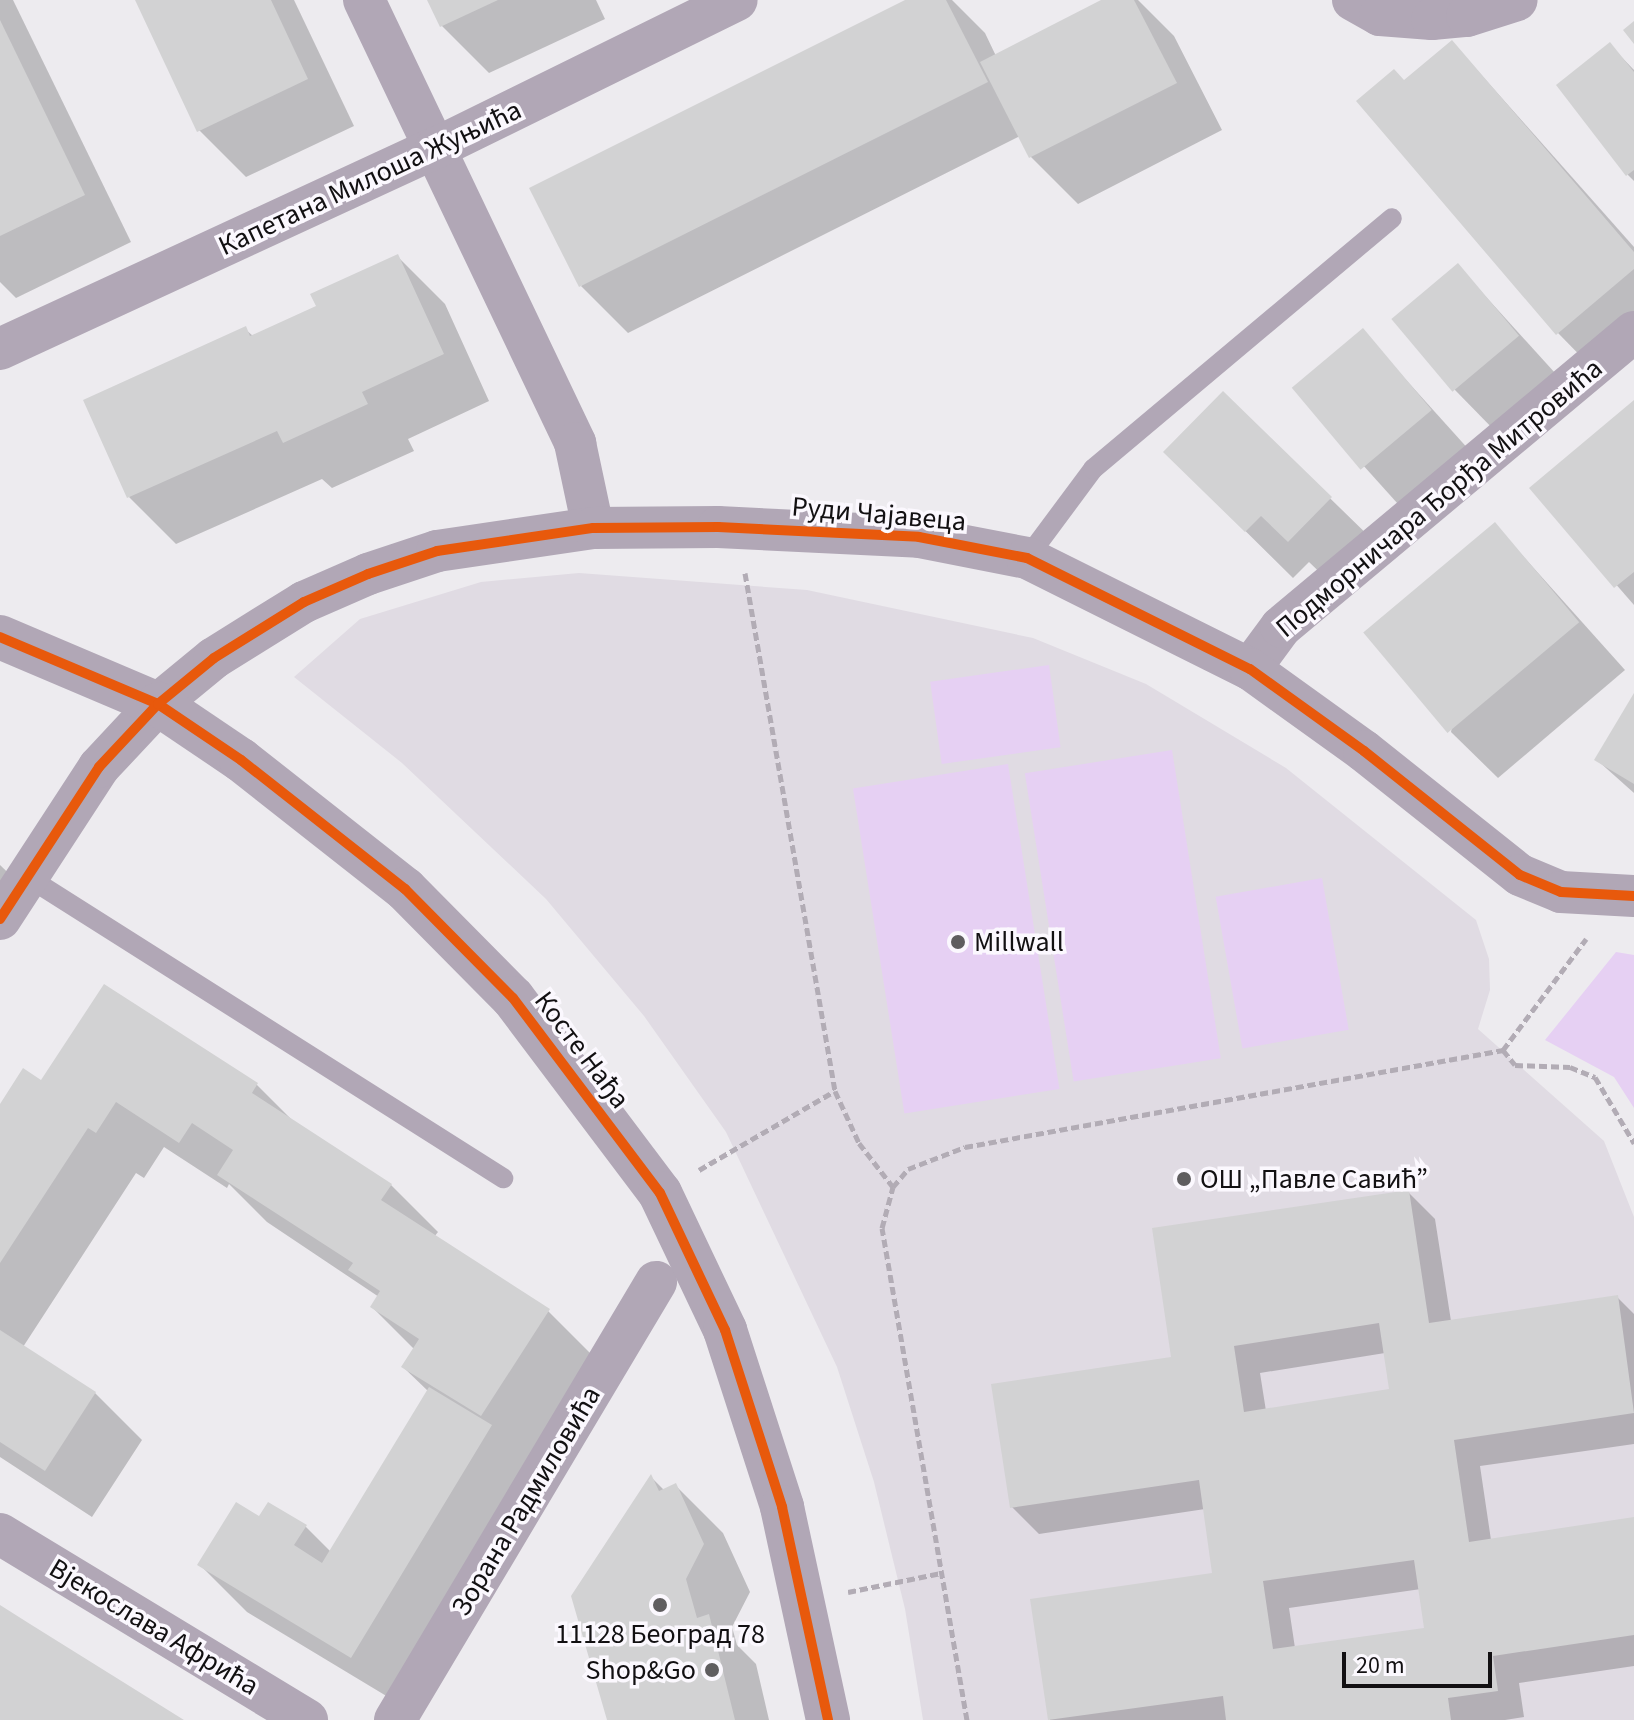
<!DOCTYPE html>
<meta charset="utf-8">
<style>
body{margin:0}
#map{position:relative;width:1634px;height:1720px;overflow:hidden;background:#edebef;font-family:"Source Sans 3",sans-serif}
div>[style]{position:absolute}
.built>*{inset:0;background:#e0dbe3}
.green>*{inset:0;background:#e6d0f3;transform-origin:0 0}
.shadow>*{inset:0;background:#0003;transform-origin:0 0}
.building>*{inset:0;background:#d2d2d3;transform-origin:0 0}
.path>*{height:5px;margin-top:-2.5px;transform-origin:0;background:repeating-linear-gradient(90deg,#b2acb5 0 8px,transparent 0 12px)}
.service>*{height:20px;margin:-10px;padding:0 10px;transform-origin:10px;border-radius:10px;background:#b1a7b6}
.minor>*{height:42px;margin:-21px;padding:0 21px;transform-origin:21px;border-radius:21px;background:#b1a7b6}
.tertiary>*{height:44px;margin:-22px;padding:0 22px;transform-origin:22px;border-radius:22px;background:#b1a7b6}
.cycleway>*{height:10px;margin:-5px;padding:0 5px;transform-origin:5px;border-radius:5px;background:#e8590c}
.dots>*{width:22px;height:22px;translate:-50% -50%;box-sizing:border-box;border:4px solid #fbf8fe;border-radius:50%}
span{translate:-50% -50%;white-space:nowrap;text-align:center;line-height:1.15;-webkit-text-stroke:7px #fbf8fe;paint-order:stroke}
.street-label{font-size:28px;color:#121012}
.poi-label{font-size:28px;color:#121012}
.left{translate:0 -50%;text-align:left}
.right{translate:-100% -50%;text-align:right}
.scale{position:absolute;left:1342px;top:1652px;width:150px;height:36px;box-sizing:border-box;border:4px solid #121012;border-top:0;padding-left:10px;font-size:24px;line-height:28px;white-space:nowrap;color:#121012;-webkit-text-stroke:6px #fbf8fe;paint-order:stroke}
</style>
<div id="map">
<div class="built">
<i style="clip-path:polygon(579px 573px,807px 590px,1033px 638px,1146px 684px,1286px 768px,1476px 920px,1489px 959px,1490px 990px,1478px 1029px,1604px 1141px,1634px 1217px,1634px 1720px,923px 1720px,905px 1609px,874px 1482px,837px 1367px,726px 1132px,644px 1016px,546px 899px,402px 763px,294px 677px,360px 619px,481px 582px)"></i>
</div>
<div class="green">
<i style="left:1049px;top:665px;width:83px;height:120px;rotate:82deg"></i>
<i style="left:1172px;top:750px;width:312px;height:149px;rotate:81deg"></i>
<i style="left:1008px;top:764px;width:329px;height:157px;rotate:81deg"></i>
<i style="left:1322px;top:878px;width:154px;height:108px;rotate:80deg"></i>
<i style="clip-path:polygon(1616px 952px,1634px 955px,1634px 1108px,1614px 1077px,1545px 1040px)"></i>
</div>
<div class="shadow">
<i style="clip-path:polygon(0 0,13px 0,131px 242px,16px 298px,0 282px)"></i>
<i style="clip-path:polygon(137px 0,294px 0,354px 126px,246px 177px,199px 130px)"></i>
<i style="clip-path:polygon(430px 0,596px 0,605px 19px,489px 73px,442px 26px)"></i>
<i style="clip-path:polygon(909px 0,952px 0,985px 33px,996px 56px,1106px 0,1138px 0,1174px 36px,1222px 130px,1078px 204px,1031px 157px,1020px 136px,628px 333px,581px 286px)"></i>
<i style="clip-path:polygon(1452px 42px,1634px 247px,1634px 355px,1604px 380px,1558px 333px,1405px 82px)"></i>
<i style="clip-path:polygon(1610px 45px,1634px 70px,1634px 181px,1628px 175px)"></i>
<i style="clip-path:polygon(398px 257px,445px 304px,489px 401px,408px 439px,414px 451px,332px 488px,322px 479px,176px 544px,129px 497px,245px 329px,253px 336px,318px 307px)"></i>
<i style="clip-path:polygon(1458px 266px,1565px 384px,1501px 437px,1455px 390px)"></i>
<i style="left:1362px;top:331px;width:171px;height:89px;rotate:48deg"></i>
<i style="clip-path:polygon(1223px 394px,1378px 545px,1336px 588px,1309px 562px,1293px 578px,1213px 499px)"></i>
<i style="clip-path:polygon(1634px 402px,1634px 605px,1532px 488px)"></i>
<i style="clip-path:polygon(1495px 525px,1625px 670px,1498px 778px,1451px 732px)"></i>
<i style="clip-path:polygon(1634px 697px,1634px 793px,1597px 760px)"></i>
<i style="clip-path:polygon(0 865px,25px 889px,0 928px)"></i>
<i style="clip-path:polygon(104px 987px,257px 1085px,297px 1125px,391px 1185px,438px 1232px,434px 1237px,548px 1311px,595px 1358px,398px 1703px,247px 1612px,200px 1565px,260px 1518px,305px 1526px,331px 1552px,429px 1392px,403px 1367px,414px 1349px,372px 1307px,379px 1297px,267px 1222px,229px 1184px,227px 1188px,164px 1147px,144px 1178px,136px 1173px,23px 1347px,95px 1393px,142px 1440px,92px 1517px,0 1457px,0 1107px,42px 1083px)"></i>
<i style="clip-path:polygon(evenodd,1408px 1192px,1435px 1219px,1451px 1321px,1617px 1297px,1634px 1314px,1634px 1444px,1480px 1466px,1491px 1540px,1634px 1519px,1634px 1666px,1519px 1683px,1524px 1717px,1505px 1720px,1050px 1720px,1032px 1601px,1215px 1574px,1205px 1509px,1039px 1534px,1012px 1507px,1174px 1358px,1408px 1192px,1385px 1353px,1391px 1390px,1266px 1411px,1260px 1373px,1385px 1353px,1408px 1192px,1421px 1589px,1426px 1630px,1295px 1648px,1289px 1608px,1421px 1589px)"></i>
<i style="clip-path:polygon(651px 1477px,665px 1491px,676px 1486px,723px 1533px,750px 1592px,732px 1627px,737px 1645px,756px 1664px,769px 1720px,609px 1720px)"></i>
</div>
<div class="building">
<i style="clip-path:polygon(135px 0,271px 0,308px 79px,197px 132px)"></i>
<i style="clip-path:polygon(427px 0,498px 0,440px 27px)"></i>
<i style="clip-path:polygon(905px 0,946px 0,988px 82px,579px 287px,529px 188px)"></i>
<i style="clip-path:polygon(1101px 0,1134px 0,1177px 83px,1029px 158px,980px 62px)"></i>
<i style="clip-path:polygon(0 20px,85px 195px,0 236px)"></i>
<i style="clip-path:polygon(1634px 21px,1634px 44px,1623px 30px)"></i>
<i style="clip-path:polygon(1452px 40px,1634px 252px,1634px 269px,1556px 335px,1356px 101px,1394px 69px,1404px 80px)"></i>
<i style="clip-path:polygon(1610px 42px,1634px 72px,1634px 170px,1626px 176px,1556px 85px)"></i>
<i style="clip-path:polygon(398px 254px,444px 354px,362px 392px,368px 404px,283px 443px,277px 431px,127px 498px,83px 400px,246px 326px,250px 336px,316px 306px,310px 294px)"></i>
<i style="left:1458px;top:263px;width:95px;height:87px;rotate:50deg"></i>
<i style="left:1363px;top:328px;width:107px;height:93px;rotate:50deg"></i>
<i style="clip-path:polygon(1223px 391px,1332px 497px,1288px 542px,1261px 516px,1245px 532px,1163px 452px)"></i>
<i style="clip-path:polygon(1634px 400px,1634px 572px,1614px 588px,1529px 488px)"></i>
<i style="left:1495px;top:522px;width:131px;height:172px;rotate:50deg"></i>
<i style="clip-path:polygon(1634px 693px,1634px 784px,1594px 760px)"></i>
<i style="clip-path:polygon(104px 984px,258px 1083px,252px 1093px,392px 1184px,381px 1200px,550px 1309px,481px 1416px,401px 1367px,419px 1339px,370px 1307px,380px 1291px,348px 1270px,353px 1263px,217px 1175px,233px 1150px,192px 1123px,179px 1143px,116px 1102px,96px 1133px,88px 1128px,0 1263px,0 1104px,23px 1068px,41px 1080px)"></i>
<i style="clip-path:polygon(evenodd,1409px 1190px,1429px 1323px,1618px 1295px,1634px 1413px,1454px 1440px,1469px 1542px,1634px 1517px,1634px 1635px,1493px 1656px,1498px 1691px,1448px 1698px,1451px 1720px,1226px 1720px,1223px 1696px,1048px 1720px,1030px 1599px,1212px 1573px,1199px 1480px,1010px 1508px,991px 1384px,1171px 1357px,1152px 1228px,1409px 1190px,1379px 1323px,1389px 1389px,1244px 1412px,1234px 1346px,1379px 1323px,1409px 1190px,1414px 1560px,1424px 1628px,1273px 1649px,1263px 1581px,1414px 1560px)"></i>
<i style="clip-path:polygon(0 1330px,96px 1392px,45px 1471px,0 1442px)"></i>
<i style="clip-path:polygon(429px 1387px,492px 1425px,351px 1658px,197px 1565px,236px 1502px,259px 1516px,268px 1502px,307px 1525px,294px 1545px,322px 1563px)"></i>
<i style="clip-path:polygon(651px 1474px,659px 1491px,676px 1483px,704px 1544px,686px 1579px,697px 1618px,709px 1614px,735px 1720px,607px 1720px,571px 1596px)"></i>
<i style="clip-path:polygon(0 1605px,30px 1624px,184px 1720px,0 1720px)"></i>
</div>
<div class="path">
<i style="left:745px;top:573px;width:526px;rotate:80.14deg"></i>
<i style="left:835px;top:1091px;width:57px;rotate:65.2deg"></i>
<i style="left:859px;top:1143px;width:56px;rotate:52.3deg"></i>
<i style="left:1503px;top:1050px;width:19px;rotate:51deg"></i>
<i style="left:1515px;top:1065px;width:55px;rotate:2.1deg"></i>
<i style="left:1570px;top:1067px;width:27px;rotate:22deg"></i>
<i style="left:1595px;top:1077px;width:77px;rotate:59.4deg"></i>
<i style="left:699px;top:1170px;width:157px;rotate:-30.2deg"></i>
<i style="left:848px;top:1592px;width:95px;rotate:-11.5deg"></i>
<i style="left:967px;top:1720px;width:499px;rotate:-99.8deg"></i>
<i style="left:882px;top:1228px;width:42px;rotate:-75deg"></i>
<i style="left:893px;top:1187px;width:23px;rotate:-50deg"></i>
<i style="left:908px;top:1169px;width:61px;rotate:-21.1deg"></i>
<i style="left:965px;top:1147px;width:547px;rotate:-10.22deg"></i>
<i style="left:1503px;top:1050px;width:139px;rotate:-53.2deg"></i>
</div>
<div class="service">
<i style="left:1027px;top:558px;width:111px;rotate:-53.4deg"></i>
<i style="left:1093px;top:469px;width:390px;rotate:-40deg"></i>
<i style="left:26px;top:876px;width:565px;rotate:32.34deg"></i>
</div>
<div class="minor">
<i style="left:364px;top:0;width:491px;rotate:64.5deg"></i>
<i style="left:575px;top:443px;width:87px;rotate:78deg"></i>
<i style="left:1353px;top:0;width:31px;rotate:29deg"></i>
<i style="left:1380px;top:15px;width:52px;rotate:4.4deg"></i>
<i style="left:1432px;top:19px;width:35px;rotate:-5deg"></i>
<i style="left:1467px;top:16px;width:52px;rotate:-17.7deg"></i>
<i style="left:0;top:349px;width:480px;rotate:-24.8deg"></i>
<i style="left:436px;top:148px;width:335px;rotate:-26.2deg"></i>
<i style="left:1250px;top:669px;width:52px;rotate:-53.6deg"></i>
<i style="left:1281px;top:627px;width:460px;rotate:-39.9deg"></i>
<i style="left:0;top:919px;width:181px;rotate:-56.9deg"></i>
<i style="left:99px;top:767px;width:86px;rotate:-46.9deg"></i>
<i style="left:158px;top:704px;width:72px;rotate:-39.4deg"></i>
<i style="left:214px;top:658px;width:106px;rotate:-31.9deg"></i>
<i style="left:304px;top:602px;width:70px;rotate:-23.6deg"></i>
<i style="left:368px;top:574px;width:73px;rotate:-18.4deg"></i>
<i style="left:437px;top:551px;width:158px;rotate:-8.4deg"></i>
<i style="left:593px;top:528px;width:125px;rotate:-0.5deg"></i>
<i style="left:718px;top:527px;width:201px;rotate:2.8deg"></i>
<i style="left:919px;top:537px;width:110px;rotate:11deg"></i>
<i style="left:1027px;top:558px;width:249px;rotate:26.5deg"></i>
<i style="left:1250px;top:669px;width:140px;rotate:35.7deg"></i>
<i style="left:1364px;top:751px;width:199px;rotate:38.5deg"></i>
<i style="left:1520px;top:875px;width:44px;rotate:22.5deg"></i>
<i style="left:1561px;top:892px;width:73px;rotate:3.1deg"></i>
<i style="left:0;top:1534px;width:359px;rotate:31.2deg"></i>
<i style="left:395px;top:1720px;width:510px;rotate:-59.21deg"></i>
</div>
<div class="tertiary">
<i style="left:0;top:637px;width:172px;rotate:23deg"></i>
<i style="left:158px;top:704px;width:100px;rotate:34deg"></i>
<i style="left:241px;top:760px;width:209px;rotate:38.2deg"></i>
<i style="left:405px;top:889px;width:153px;rotate:45.3deg"></i>
<i style="left:513px;top:998px;width:244px;rotate:53deg"></i>
<i style="left:660px;top:1193px;width:152px;rotate:64.6deg"></i>
<i style="left:725px;top:1330px;width:186px;rotate:72.1deg"></i>
<i style="left:782px;top:1507px;width:218px;rotate:77.8deg"></i>
</div>
<div class="cycleway">
<i style="left:0;top:637px;width:172px;rotate:23deg"></i>
<i style="left:158px;top:704px;width:100px;rotate:34deg"></i>
<i style="left:241px;top:760px;width:209px;rotate:38.2deg"></i>
<i style="left:405px;top:889px;width:153px;rotate:45.3deg"></i>
<i style="left:513px;top:998px;width:244px;rotate:53deg"></i>
<i style="left:660px;top:1193px;width:152px;rotate:64.6deg"></i>
<i style="left:725px;top:1330px;width:186px;rotate:72.1deg"></i>
<i style="left:782px;top:1507px;width:218px;rotate:77.8deg"></i>
<i style="left:0;top:919px;width:181px;rotate:-56.9deg"></i>
<i style="left:99px;top:767px;width:86px;rotate:-46.9deg"></i>
<i style="left:158px;top:704px;width:72px;rotate:-39.4deg"></i>
<i style="left:214px;top:658px;width:106px;rotate:-31.9deg"></i>
<i style="left:304px;top:602px;width:70px;rotate:-23.6deg"></i>
<i style="left:368px;top:574px;width:73px;rotate:-18.4deg"></i>
<i style="left:437px;top:551px;width:158px;rotate:-8.4deg"></i>
<i style="left:593px;top:528px;width:125px;rotate:-0.5deg"></i>
<i style="left:718px;top:527px;width:201px;rotate:2.8deg"></i>
<i style="left:919px;top:537px;width:110px;rotate:11deg"></i>
<i style="left:1027px;top:558px;width:249px;rotate:26.5deg"></i>
<i style="left:1250px;top:669px;width:140px;rotate:35.7deg"></i>
<i style="left:1364px;top:751px;width:199px;rotate:38.5deg"></i>
<i style="left:1520px;top:875px;width:44px;rotate:22.5deg"></i>
<i style="left:1561px;top:892px;width:73px;rotate:3.1deg"></i>
</div>
<div class="dots">
<i style="left:958px;top:942px;background:#5f5d5f"></i>
<i style="left:1184px;top:1179px;background:#5f5d5f"></i>
<i style="left:660px;top:1605px;background:#5f5d5f"></i>
<i style="left:712px;top:1670px;background:#5f5d5f"></i>
</div>
<div class="street-label">
<span style="left:370px;top:178px;rotate:-25deg">Капетана Милоша Жуњића</span>
<span style="left:1439px;top:498px;rotate:-40deg">Подморничара Ђорђа Митровића</span>
<span style="left:879px;top:514px;rotate:5deg">Руди Чајавеца</span>
<span style="left:582px;top:1050px;rotate:53deg">Косте Нађа</span>
<span style="left:526px;top:1501px;rotate:-59deg">Зорана Радмиловића</span>
<span style="left:154px;top:1627px;rotate:31deg">Вјекослава Афрића</span>
</div>
<div class="poi-label">
<span class="left" style="left:974px;top:942px">Millwall</span>
<span class="left" style="left:1200px;top:1179px">ОШ „Павле Савић”</span>
<span style="left:660px;top:1634px">11128 Београд 78</span>
<span class="right" style="left:696px;top:1670px">Shop&amp;Go</span>
</div>
<div class="scale">20 m</div>
</div>
